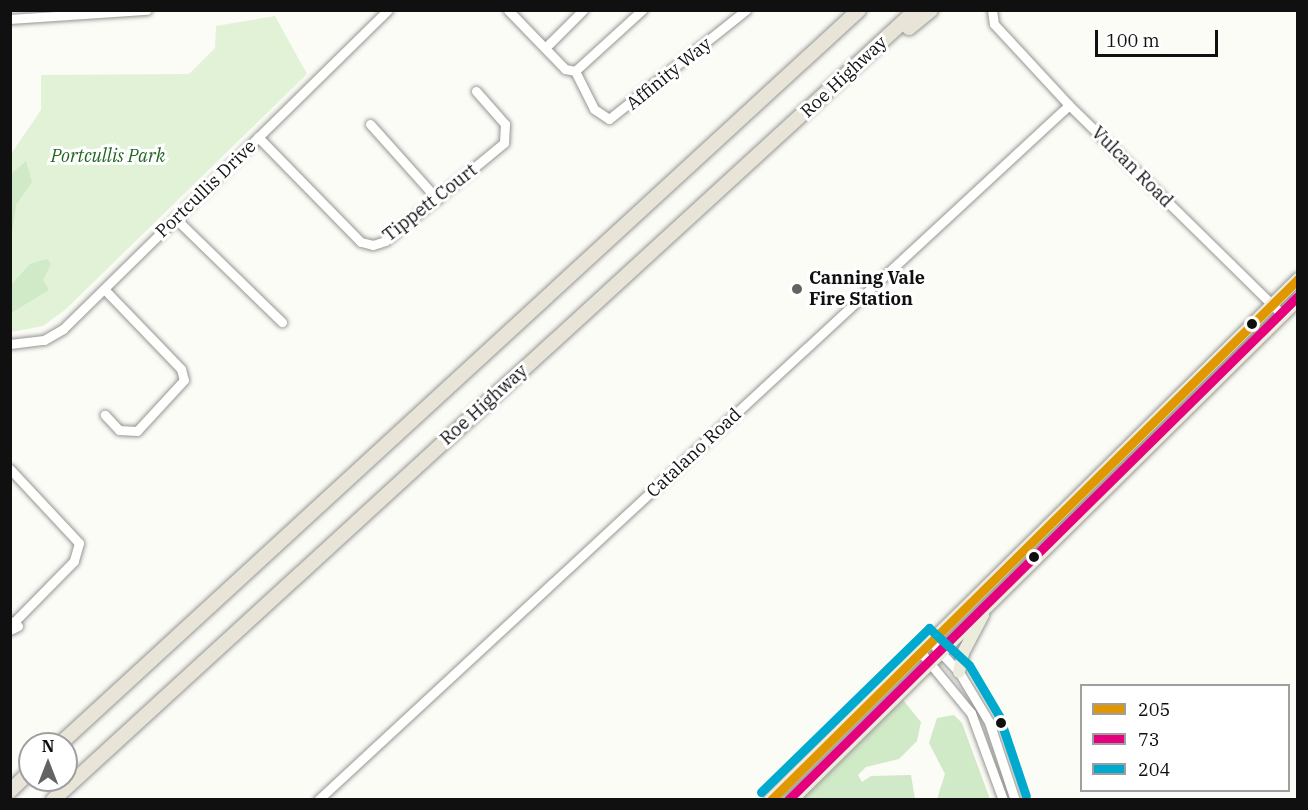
<!DOCTYPE html>
<style>
body{margin:0}
#map{position:relative;width:1308px;height:810px;overflow:hidden;background:#fcfcf7;font-family:"IBM Plex Serif",serif}
div>[style]{position:absolute}
.green>*{inset:0;background:#e1f2d7}
.forest>*{inset:0;background:#d0e9c6}
.roads{filter:drop-shadow(0 0 2px #969694) drop-shadow(0 0 2px #969694)}
.minor>*{height:9px;margin:-4.5px;padding:0 4.5px;transform-origin:4.5px;border-radius:4.5px;background:#fffffe}
.major>*{height:12px;margin:-6px;padding:0 6px;transform-origin:6px;border-radius:6px;background:#ececdc}
.highway>*{height:14px;margin:-7px;padding:0 7px;transform-origin:7px;border-radius:7px;background:#e9e4d8}
.bus-1>*{height:9px;margin:-4.5px;padding:0 4.5px;transform-origin:4.5px;border-radius:4.5px;background:#e09702}
.bus-2>*{height:9px;margin:-4.5px;padding:0 4.5px;transform-origin:4.5px;border-radius:4.5px;background:#e5007d}
.bus-3>*{height:9px;margin:-4.5px;padding:0 4.5px;transform-origin:4.5px;border-radius:4.5px;background:#00a9ce}
.dots>*{width:16px;height:16px;translate:-50% -50%;box-sizing:border-box;border:3px solid #fff;border-radius:50%}
span{translate:-50% -50%;white-space:nowrap;text-align:center;line-height:1.15;-webkit-text-stroke:6px #fff;paint-order:stroke}
.street-label{font-size:18px;color:#101010}
.park-label{font-size:18px;color:#216721;font-style:italic}
.poi-label{font-size:18px;color:#101010;font-weight:700}
.left{translate:0 -50%;text-align:left}
.frame{position:absolute;inset:0;border:12px solid #101010;pointer-events:none}
.legend{position:absolute;left:1080px;top:684px;width:210px;height:108px;box-sizing:border-box;background:#fff;border:2px solid #9f9f9f;margin:0;padding:8px 10px;list-style:none;font-size:18px;color:#101010}
.legend li{display:flex;align-items:center;gap:12px;height:30px}
.legend b{width:30px;border:2px solid #9f9f9f}
.north{position:absolute;left:18px;top:732px;width:60px;height:60px;box-sizing:border-box;background:#fff;border:2px solid #9f9f9f;border-radius:50%;rotate:0deg;font-size:16px;font-weight:700;line-height:24px;text-align:center;color:#101010}
.north::after{content:'';display:block;margin:auto;width:21px;height:27px;background:#636361;clip-path:polygon(50% 0,100% 100%,50% 72%,0 100%)}
.scale{position:absolute;left:1095px;top:30px;width:123px;height:27px;box-sizing:border-box;border:3px solid #101010;border-top:0;padding-left:8px;font-size:18px;line-height:21px;white-space:nowrap;color:#101010;-webkit-text-stroke:4px #fff;paint-order:stroke}
</style>
<div id="map">
<div class="green">
<i style="clip-path:polygon(275px 16px,307px 74px,65px 310px,43px 326px,11px 332px,11px 154px,41px 110px,41px 75px,189px 74px,215px 48px,216px 26px)"></i>
</div>
<div class="forest">
<i style="clip-path:polygon(26px 161px,32px 182px,16px 205px,11px 240px,11px 174px)"></i>
<i style="clip-path:polygon(47px 259px,51px 264px,43px 280px,49px 290px,11px 313px,11px 285px,30px 264px)"></i>
<i style="clip-path:polygon(903px 700px,921px 722px,917px 741px,899px 759px,866px 767px,858px 775px,862px 782px,871px 776px,911px 775px,915px 799px,803px 799px)"></i>
<i style="clip-path:polygon(954px 715px,962px 723px,990px 799px,937px 799px,945px 774px,929px 743px,937px 718px)"></i>
</div>
<div class="roads">
<div class="minor">
<i style="left:508px;top:10px;width:82px;rotate:46deg"></i>
<i style="left:565px;top:69px;width:10px;rotate:11deg"></i>
<i style="left:575px;top:71px;width:91px;rotate:-42.3deg"></i>
<i style="left:992px;top:10px;width:14px;rotate:82deg"></i>
<i style="left:994px;top:24px;width:110px;rotate:47.2deg"></i>
<i style="left:1069px;top:105px;width:300px;rotate:44.5deg"></i>
<i style="left:10px;top:19px;width:137px;rotate:-3.8deg"></i>
<i style="left:545px;top:48px;width:54px;rotate:-45deg"></i>
<i style="left:575px;top:71px;width:42px;rotate:63.4deg"></i>
<i style="left:594px;top:109px;width:18px;rotate:34deg"></i>
<i style="left:609px;top:119px;width:175px;rotate:-38.5deg"></i>
<i style="left:370px;top:124px;width:101px;rotate:48.2deg"></i>
<i style="left:258px;top:137px;width:147px;rotate:45.6deg"></i>
<i style="left:361px;top:242px;width:12px;rotate:14deg"></i>
<i style="left:373px;top:245px;width:13px;rotate:-18deg"></i>
<i style="left:385px;top:241px;width:154px;rotate:-39.5deg"></i>
<i style="left:504px;top:143px;width:19px;rotate:-87deg"></i>
<i style="left:505px;top:124px;width:44px;rotate:-131.3deg"></i>
<i style="left:176px;top:219px;width:148px;rotate:44.2deg"></i>
<i style="left:104px;top:289px;width:111px;rotate:46.1deg"></i>
<i style="left:181px;top:369px;width:11px;rotate:75deg"></i>
<i style="left:184px;top:380px;width:69px;rotate:132.7deg"></i>
<i style="left:137px;top:431px;width:18px;rotate:-177deg"></i>
<i style="left:119px;top:430px;width:21px;rotate:-133deg"></i>
<i style="left:10px;top:344px;width:34px;rotate:-7deg"></i>
<i style="left:44px;top:340px;width:22px;rotate:-30deg"></i>
<i style="left:63px;top:329px;width:455px;rotate:-44.5deg"></i>
<i style="left:10px;top:469px;width:101px;rotate:47deg"></i>
<i style="left:79px;top:543px;width:19px;rotate:106deg"></i>
<i style="left:74px;top:561px;width:84px;rotate:134.5deg"></i>
<i style="left:10px;top:621px;width:9px;rotate:32deg"></i>
<i style="left:18px;top:626px;width:9px;rotate:153deg"></i>
<i style="left:929px;top:640px;width:44px;rotate:46.8deg"></i>
<i style="left:959px;top:672px;width:58px;rotate:59deg"></i>
<i style="left:989px;top:722px;width:82px;rotate:71.6deg"></i>
<i style="left:919px;top:650px;width:82px;rotate:50.5deg"></i>
<i style="left:971px;top:713px;width:93px;rotate:69.8deg"></i>
<i style="left:318px;top:800px;width:1023px;rotate:-42.78deg"></i>
</div>
<div class="major">
<i style="left:959px;top:672px;width:19px;rotate:-78deg"></i>
<i style="left:963px;top:653px;width:43px;rotate:-62.2deg"></i>
<i style="left:770px;top:800px;width:742px;rotate:-44.62deg"></i>
<i style="left:792px;top:800px;width:711px;rotate:-44.66deg"></i>
</div>
<div class="highway">
<i style="left:909px;top:28px;width:28px;rotate:-39deg"></i>
<i style="left:60px;top:744px;width:1085px;rotate:-42.57deg"></i>
<i style="left:10px;top:791px;width:28px;rotate:-44deg"></i>
<i style="left:53px;top:800px;width:1170px;rotate:-42.47deg"></i>
</div>
</div>
<div class="bus-1">
<i style="left:771px;top:800px;width:741px;rotate:-44.67deg"></i>
</div>
<div class="bus-2">
<i style="left:788px;top:800px;width:717px;rotate:-44.66deg"></i>
</div>
<div class="bus-3">
<i style="left:761px;top:792px;width:235px;rotate:-44.3deg"></i>
<i style="left:929px;top:628px;width:54px;rotate:42.8deg"></i>
<i style="left:969px;top:665px;width:59px;rotate:59.5deg"></i>
<i style="left:999px;top:716px;width:84px;rotate:71.4deg"></i>
</div>
<div class="dots">
<i style="left:797px;top:289px;background:#636361"></i>
<i style="left:1252px;top:324px;background:#101010"></i>
<i style="left:1034px;top:557px;background:#101010"></i>
<i style="left:1001px;top:723px;background:#101010"></i>
</div>
<div class="street-label">
<span style="left:669px;top:74px;rotate:-39deg">Affinity Way</span>
<span style="left:844px;top:77px;rotate:-43deg">Roe Highway</span>
<span style="left:1132px;top:167px;rotate:45deg">Vulcan Road</span>
<span style="left:206px;top:189px;rotate:-44deg">Portcullis Drive</span>
<span style="left:430px;top:203px;rotate:-38deg">Tippett Court</span>
<span style="left:484px;top:405px;rotate:-42deg">Roe Highway</span>
<span style="left:694px;top:453px;rotate:-43deg">Catalano Road</span>
</div>
<div class="park-label">
<span style="left:108px;top:156px">Portcullis Park</span>
</div>
<div class="poi-label">
<span class="left" style="left:809px;top:289px">Canning Vale<br>Fire Station</span>
</div>
<div class="frame"></div>
<ul class="legend">
<li><b style="height:8px;background:#e09702"></b>205</li>
<li><b style="height:8px;background:#e5007d"></b>73</li>
<li><b style="height:8px;background:#00a9ce"></b>204</li>
</ul>
<div class="north">N</div>
<div class="scale">100 m</div>
</div>
